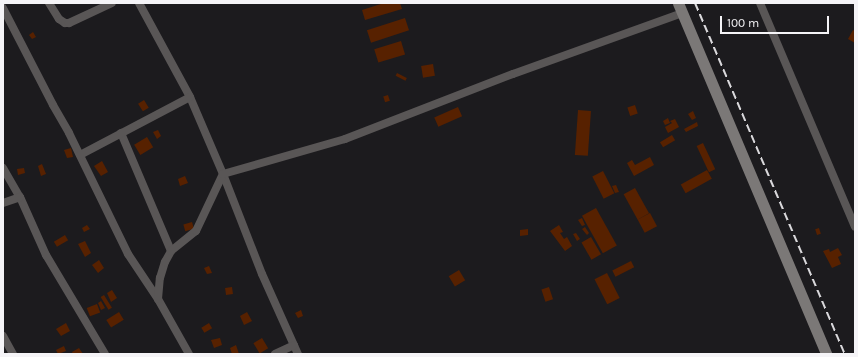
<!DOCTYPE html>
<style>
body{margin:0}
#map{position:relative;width:858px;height:357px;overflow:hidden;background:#1c1b1e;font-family:Karla,sans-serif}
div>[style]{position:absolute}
.building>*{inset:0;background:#572100;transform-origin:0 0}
.street>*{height:8px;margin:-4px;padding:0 4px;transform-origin:4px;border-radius:4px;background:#595656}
.secondary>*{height:11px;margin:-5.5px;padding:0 5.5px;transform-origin:5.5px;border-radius:5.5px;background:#7b7877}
.rail>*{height:2px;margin-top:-1px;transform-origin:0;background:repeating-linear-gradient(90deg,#dad9dc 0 8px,transparent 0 12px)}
span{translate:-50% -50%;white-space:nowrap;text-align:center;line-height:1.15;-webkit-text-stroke:3px #1c1b1e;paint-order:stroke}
.frame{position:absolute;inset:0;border:4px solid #f5f4f7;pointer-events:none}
.scale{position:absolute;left:720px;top:16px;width:109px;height:18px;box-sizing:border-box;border:2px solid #f5f4f7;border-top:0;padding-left:5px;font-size:12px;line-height:14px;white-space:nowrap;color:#f5f4f7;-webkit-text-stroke:3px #1c1b1e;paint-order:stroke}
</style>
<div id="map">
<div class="building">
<i style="clip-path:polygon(384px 3px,400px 3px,402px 9px,365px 20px,362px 10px)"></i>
<i style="left:405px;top:18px;width:13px;height:40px;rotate:72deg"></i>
<i style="clip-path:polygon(853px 30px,855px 31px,855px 43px,848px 39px)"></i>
<i style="clip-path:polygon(33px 32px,36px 37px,32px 39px,29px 35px)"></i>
<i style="left:401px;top:41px;width:14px;height:28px;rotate:73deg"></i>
<i style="left:433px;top:64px;width:12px;height:12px;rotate:81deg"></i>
<i style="left:397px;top:73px;width:11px;height:3px;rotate:27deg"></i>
<i style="left:388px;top:95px;width:6px;height:5px;rotate:72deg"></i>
<i style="left:144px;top:100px;width:9px;height:7px;rotate:58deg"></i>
<i style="left:635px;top:105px;width:9px;height:8px;rotate:72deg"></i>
<i style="left:458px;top:107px;width:10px;height:26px;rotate:66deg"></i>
<i style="left:578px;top:110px;width:13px;height:45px;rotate:4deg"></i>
<i style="clip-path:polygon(693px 111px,696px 118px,692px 120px,688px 114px)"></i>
<i style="clip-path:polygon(668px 118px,670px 123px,665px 125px,663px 121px)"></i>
<i style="clip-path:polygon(675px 119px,679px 127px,668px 133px,665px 127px,672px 123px,670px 121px)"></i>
<i style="clip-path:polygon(697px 122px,698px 126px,686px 132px,684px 129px)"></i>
<i style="clip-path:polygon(158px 130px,161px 136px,157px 139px,153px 132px)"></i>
<i style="left:672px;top:135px;width:6px;height:14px;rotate:59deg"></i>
<i style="left:147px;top:137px;width:12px;height:15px;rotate:59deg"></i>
<i style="left:703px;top:143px;width:29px;height:7px;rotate:65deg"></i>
<i style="clip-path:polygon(71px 148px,73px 157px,67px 158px,64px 150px)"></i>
<i style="clip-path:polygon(650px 157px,654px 165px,634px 176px,627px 163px,632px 160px,635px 165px)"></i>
<i style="clip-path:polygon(102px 161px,108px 172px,101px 176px,94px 166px)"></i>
<i style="clip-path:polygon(42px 164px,46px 174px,41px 176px,38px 166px)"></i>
<i style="clip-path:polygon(24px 168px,25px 173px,18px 175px,17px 169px)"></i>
<i style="left:707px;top:170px;width:10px;height:30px;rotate:61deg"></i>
<i style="left:603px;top:171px;width:25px;height:12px;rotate:63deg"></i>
<i style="clip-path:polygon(185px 176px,188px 183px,180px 186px,178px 179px)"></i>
<i style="clip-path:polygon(616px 185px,619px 192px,615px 193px,612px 186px)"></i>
<i style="left:635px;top:188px;width:29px;height:13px;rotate:61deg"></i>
<i style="left:596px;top:208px;width:43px;height:16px;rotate:61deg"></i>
<i style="left:650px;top:213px;width:15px;height:14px;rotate:62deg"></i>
<i style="clip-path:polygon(582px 218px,585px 225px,582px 226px,578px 220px)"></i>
<i style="left:192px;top:222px;width:7px;height:9px;rotate:74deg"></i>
<i style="clip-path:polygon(87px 225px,90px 229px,84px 232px,82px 228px)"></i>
<i style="clip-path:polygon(559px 225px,563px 232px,560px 233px,564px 239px,567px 237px,572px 246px,565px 251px,550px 231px)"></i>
<i style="clip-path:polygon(585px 227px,589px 233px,587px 235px,582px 229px)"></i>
<i style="left:819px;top:228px;width:6px;height:4px;rotate:72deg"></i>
<i style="clip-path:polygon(528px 229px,528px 235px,520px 236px,520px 230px)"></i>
<i style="clip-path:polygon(576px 233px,580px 239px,577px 241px,573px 234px)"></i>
<i style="left:65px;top:235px;width:6px;height:13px;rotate:59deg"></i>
<i style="left:591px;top:237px;width:20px;height:11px;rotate:60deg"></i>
<i style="clip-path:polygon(85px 241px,91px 253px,85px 257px,78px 244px)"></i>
<i style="clip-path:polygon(838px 248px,842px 255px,838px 257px,841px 264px,832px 268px,823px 251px,829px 249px,830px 252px)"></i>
<i style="clip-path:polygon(99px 260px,104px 268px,98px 273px,92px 265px)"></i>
<i style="left:631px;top:261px;width:7px;height:21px;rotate:63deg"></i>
<i style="clip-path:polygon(209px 266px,212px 273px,207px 274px,204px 268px)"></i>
<i style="left:459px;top:270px;width:12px;height:12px;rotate:59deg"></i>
<i style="left:607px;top:273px;width:28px;height:14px;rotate:63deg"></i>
<i style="left:232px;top:287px;width:7px;height:7px;rotate:82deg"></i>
<i style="left:549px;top:287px;width:13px;height:8px;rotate:72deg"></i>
<i style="clip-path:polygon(112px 290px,117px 298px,111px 302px,107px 293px)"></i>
<i style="left:104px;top:295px;width:15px;height:4px;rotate:58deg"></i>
<i style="clip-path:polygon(101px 301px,105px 308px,101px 310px,98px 303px)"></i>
<i style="left:97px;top:304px;width:9px;height:11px;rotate:69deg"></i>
<i style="clip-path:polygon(301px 310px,303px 316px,298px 318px,295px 313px)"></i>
<i style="left:119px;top:312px;width:9px;height:15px;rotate:58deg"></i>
<i style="clip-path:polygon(247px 312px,252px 321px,244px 325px,240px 316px)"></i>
<i style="clip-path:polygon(66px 323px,70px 331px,61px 336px,56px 329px)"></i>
<i style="left:209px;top:323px;width:6px;height:9px;rotate:59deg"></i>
<i style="clip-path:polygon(220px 338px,222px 345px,214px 348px,211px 340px)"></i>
<i style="left:262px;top:338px;width:12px;height:10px;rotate:59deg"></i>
<i style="clip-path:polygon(236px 345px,239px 354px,232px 354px,230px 348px)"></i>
<i style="clip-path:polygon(64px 346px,66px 351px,58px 354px,56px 350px)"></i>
<i style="clip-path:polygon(79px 348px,83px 354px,73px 354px,72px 352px)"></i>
</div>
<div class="street">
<i style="left:49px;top:3px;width:19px;rotate:58deg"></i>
<i style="left:59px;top:19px;width:7px;rotate:34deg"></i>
<i style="left:65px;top:23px;width:4px"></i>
<i style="left:69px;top:23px;width:47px;rotate:-24.9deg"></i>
<i style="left:139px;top:3px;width:107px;rotate:61.5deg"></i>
<i style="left:190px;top:97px;width:84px;rotate:66.8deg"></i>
<i style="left:223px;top:174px;width:107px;rotate:68.7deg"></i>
<i style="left:262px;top:274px;width:88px;rotate:65.8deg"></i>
<i style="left:760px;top:3px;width:243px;rotate:67deg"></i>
<i style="left:3px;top:8px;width:109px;rotate:62.7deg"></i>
<i style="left:53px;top:105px;width:32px;rotate:60deg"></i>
<i style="left:69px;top:133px;width:135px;rotate:64deg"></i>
<i style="left:128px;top:254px;width:54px;rotate:56.3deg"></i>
<i style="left:158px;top:299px;width:63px;rotate:60.6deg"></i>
<i style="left:121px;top:133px;width:128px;rotate:67deg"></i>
<i style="left:80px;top:155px;width:124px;rotate:-27.8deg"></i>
<i style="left:3px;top:168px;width:34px;rotate:60deg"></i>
<i style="left:20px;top:197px;width:64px;rotate:65.9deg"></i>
<i style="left:46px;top:255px;width:115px;rotate:59.2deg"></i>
<i style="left:3px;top:203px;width:18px;rotate:-19deg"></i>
<i style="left:158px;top:299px;width:21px;rotate:-85deg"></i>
<i style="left:160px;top:278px;width:17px;rotate:-73deg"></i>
<i style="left:165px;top:262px;width:13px;rotate:-61deg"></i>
<i style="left:171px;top:251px;width:32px;rotate:-39deg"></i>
<i style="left:196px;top:231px;width:63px;rotate:-64.7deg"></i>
<i style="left:223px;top:174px;width:127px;rotate:-16deg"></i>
<i style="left:345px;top:139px;width:180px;rotate:-21.2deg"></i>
<i style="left:513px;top:74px;width:180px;rotate:-19.8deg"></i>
<i style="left:3px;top:336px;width:21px;rotate:61deg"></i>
<i style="left:275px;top:354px;width:21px;rotate:-25deg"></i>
</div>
<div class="secondary">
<i style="left:678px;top:3px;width:381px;rotate:67.1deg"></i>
</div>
<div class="rail">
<i style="left:695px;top:3px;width:382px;rotate:66.9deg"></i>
</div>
<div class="frame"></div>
<div class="scale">100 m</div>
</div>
